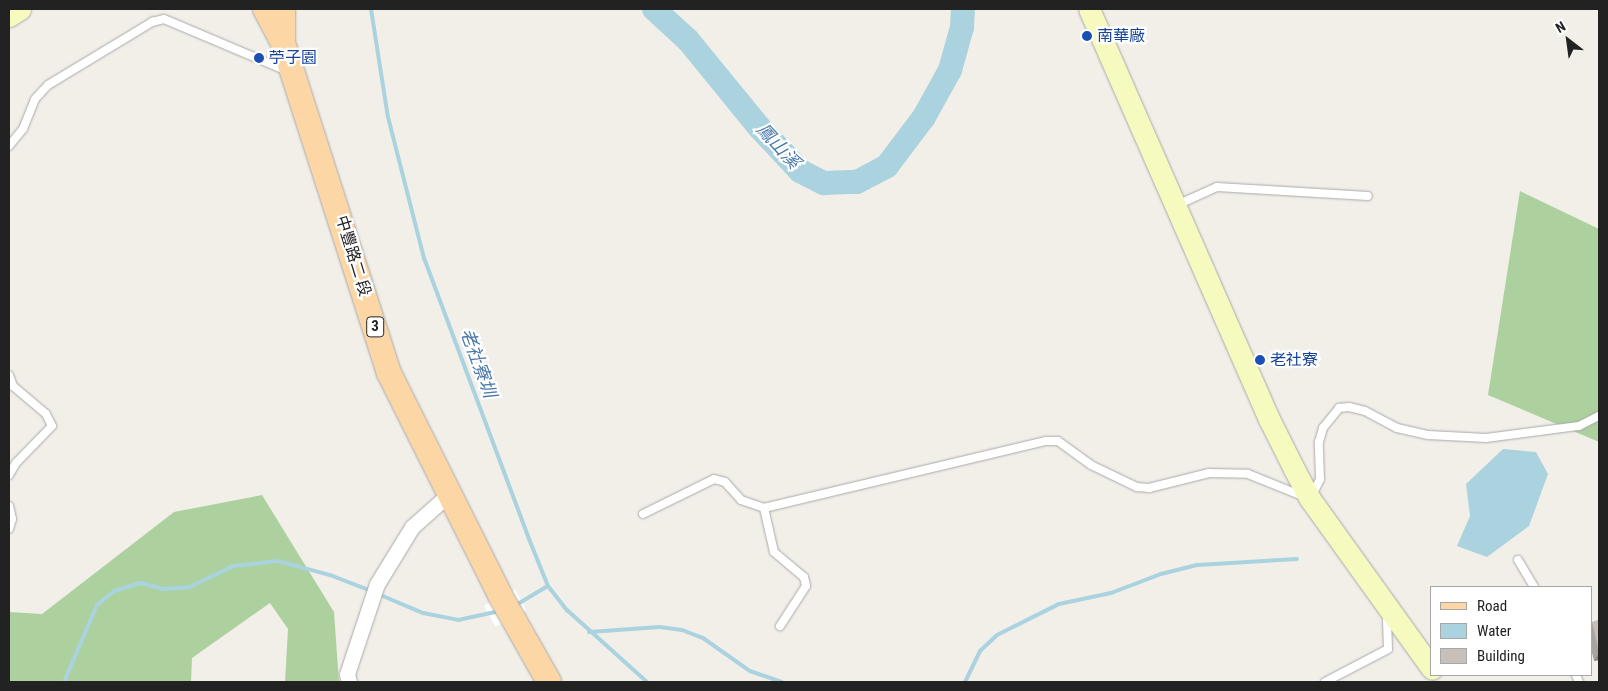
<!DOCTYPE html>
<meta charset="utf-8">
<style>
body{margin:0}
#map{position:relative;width:1608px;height:691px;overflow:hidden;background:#f2efe9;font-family:"Roboto Condensed","Noto Sans TC",sans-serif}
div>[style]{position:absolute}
.forest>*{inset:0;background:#add19e}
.water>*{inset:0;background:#aad3df}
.pier>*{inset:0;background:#fff;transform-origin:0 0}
.stream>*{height:4px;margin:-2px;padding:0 2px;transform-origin:2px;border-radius:2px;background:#aad3df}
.river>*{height:24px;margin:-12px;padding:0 12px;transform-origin:12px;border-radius:12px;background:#aad3df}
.roads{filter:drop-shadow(0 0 1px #a9a9a9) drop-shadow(0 0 1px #a9a9a9)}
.lane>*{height:8px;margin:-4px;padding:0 4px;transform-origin:4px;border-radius:4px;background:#fff}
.street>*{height:15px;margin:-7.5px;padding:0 7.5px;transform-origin:7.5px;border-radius:7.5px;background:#fff}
.secondary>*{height:21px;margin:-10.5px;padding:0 10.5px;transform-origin:10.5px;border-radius:10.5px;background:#f7fabf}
.primary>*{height:24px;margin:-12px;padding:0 12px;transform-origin:12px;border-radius:12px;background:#fcd6a4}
.wall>*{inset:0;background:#aba49e}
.shaded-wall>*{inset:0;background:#8b8681}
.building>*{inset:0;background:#c7bfb8}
.dots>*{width:14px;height:14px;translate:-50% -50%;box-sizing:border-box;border:2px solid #fff;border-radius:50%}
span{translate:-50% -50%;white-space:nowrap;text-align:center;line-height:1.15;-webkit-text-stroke:4.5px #fff;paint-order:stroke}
.shield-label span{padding:1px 4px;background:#fff;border:1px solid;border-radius:4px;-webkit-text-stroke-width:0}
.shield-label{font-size:15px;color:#222;font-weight:700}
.transit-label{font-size:16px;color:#164399}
.left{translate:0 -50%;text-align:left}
.street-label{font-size:16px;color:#222}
.water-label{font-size:18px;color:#4a7aab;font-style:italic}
.frame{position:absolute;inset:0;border:10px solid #222;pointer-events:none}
.legend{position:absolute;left:1430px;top:586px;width:162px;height:90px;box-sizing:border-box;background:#fff;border:1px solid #a7a7a7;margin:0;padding:6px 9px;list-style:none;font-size:15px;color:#222}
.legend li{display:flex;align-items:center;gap:10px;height:25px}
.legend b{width:25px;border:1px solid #a7a7a7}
.north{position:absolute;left:1543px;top:15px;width:50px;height:50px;-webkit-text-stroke:4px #fff;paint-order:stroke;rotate:330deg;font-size:14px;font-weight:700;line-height:20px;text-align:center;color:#222}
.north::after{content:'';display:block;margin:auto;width:18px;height:22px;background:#222;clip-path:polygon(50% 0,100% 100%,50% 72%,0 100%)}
</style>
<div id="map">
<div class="forest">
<i style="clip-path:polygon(1520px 191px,1599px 229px,1599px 442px,1488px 395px)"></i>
<i style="clip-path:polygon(262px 495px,334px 612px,339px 682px,285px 682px,288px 629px,270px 603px,192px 658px,191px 682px,9px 682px,9px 612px,42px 614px,174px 512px)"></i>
</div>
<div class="water">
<i style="clip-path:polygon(1503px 449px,1536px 452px,1548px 474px,1529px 526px,1487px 557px,1457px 546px,1470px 516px,1466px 484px)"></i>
</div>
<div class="pier">
<i style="left:515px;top:589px;width:24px;height:35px;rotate:62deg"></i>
</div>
<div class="stream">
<i style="left:371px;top:9px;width:109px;rotate:81.1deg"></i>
<i style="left:388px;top:117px;width:146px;rotate:75.7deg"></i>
<i style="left:424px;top:258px;width:300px;rotate:69.5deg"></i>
<i style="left:529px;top:539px;width:51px;rotate:68deg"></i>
<i style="left:548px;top:586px;width:31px;rotate:52deg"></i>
<i style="left:567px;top:610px;width:108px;rotate:42deg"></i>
<i style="left:378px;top:594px;width:49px;rotate:22.9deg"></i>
<i style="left:423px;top:613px;width:36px;rotate:11deg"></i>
<i style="left:458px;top:620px;width:43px;rotate:-12.1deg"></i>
<i style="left:516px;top:605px;width:37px;rotate:-31deg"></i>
<i style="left:589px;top:632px;width:71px;rotate:-4deg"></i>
<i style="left:660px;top:627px;width:22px;rotate:8deg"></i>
<i style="left:682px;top:630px;width:22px;rotate:21deg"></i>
<i style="left:703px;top:638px;width:57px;rotate:35.1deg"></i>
<i style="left:750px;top:671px;width:34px;rotate:19deg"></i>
<i style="left:64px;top:682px;width:84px;rotate:-66.8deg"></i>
<i style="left:97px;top:605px;width:22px;rotate:-39deg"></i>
<i style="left:114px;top:591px;width:28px;rotate:-17deg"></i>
<i style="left:141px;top:583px;width:24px;rotate:15deg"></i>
<i style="left:164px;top:589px;width:26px;rotate:-4deg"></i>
<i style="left:190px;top:587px;width:48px;rotate:-26deg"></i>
<i style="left:233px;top:566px;width:45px;rotate:-6.3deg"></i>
<i style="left:278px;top:561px;width:54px;rotate:15.1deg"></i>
<i style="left:330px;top:575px;width:44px;rotate:21.3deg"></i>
<i style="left:965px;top:682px;width:34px;rotate:-64deg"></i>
<i style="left:980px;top:651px;width:23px;rotate:-43deg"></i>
<i style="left:997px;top:635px;width:69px;rotate:-26.6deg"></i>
<i style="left:1059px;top:604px;width:53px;rotate:-11.9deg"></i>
<i style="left:1111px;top:593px;width:53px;rotate:-20.8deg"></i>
<i style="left:1161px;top:574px;width:38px;rotate:-14deg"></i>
<i style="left:1198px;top:565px;width:99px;rotate:-3.5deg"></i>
</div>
<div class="river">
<i style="left:654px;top:9px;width:46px;rotate:42.4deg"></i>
<i style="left:688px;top:40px;width:112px;rotate:50.8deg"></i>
<i style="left:759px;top:127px;width:60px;rotate:47deg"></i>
<i style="left:800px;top:171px;width:27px;rotate:27deg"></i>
<i style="left:824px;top:183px;width:33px;rotate:-2deg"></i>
<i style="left:857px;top:182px;width:34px;rotate:-28deg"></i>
<i style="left:887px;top:166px;width:61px;rotate:-52.9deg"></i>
<i style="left:924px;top:117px;width:54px;rotate:-61deg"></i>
<i style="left:950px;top:70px;width:45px;rotate:-74.4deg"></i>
<i style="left:962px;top:27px;width:18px;rotate:-87deg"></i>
</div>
<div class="roads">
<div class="lane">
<i style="left:9px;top:146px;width:22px;rotate:-51deg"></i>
<i style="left:23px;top:129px;width:32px;rotate:-68deg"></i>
<i style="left:35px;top:99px;width:19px;rotate:-47deg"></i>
<i style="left:48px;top:85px;width:122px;rotate:-31.2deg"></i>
<i style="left:152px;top:22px;width:12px;rotate:-14deg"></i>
<i style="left:164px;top:19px;width:134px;rotate:22.9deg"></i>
<i style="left:1177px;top:205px;width:44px;rotate:-24.2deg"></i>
<i style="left:1217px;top:187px;width:151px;rotate:3.4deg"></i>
<i style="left:9px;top:375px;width:12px;rotate:70deg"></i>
<i style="left:13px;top:386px;width:43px;rotate:40.3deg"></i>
<i style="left:46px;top:414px;width:13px;rotate:63deg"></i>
<i style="left:52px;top:426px;width:52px;rotate:134.2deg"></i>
<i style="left:16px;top:463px;width:14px;rotate:120deg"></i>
<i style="left:9px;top:506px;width:13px;rotate:77deg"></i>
<i style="left:12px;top:519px;width:10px;rotate:107deg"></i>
<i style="left:764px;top:508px;width:45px;rotate:77.2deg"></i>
<i style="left:774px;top:552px;width:39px;rotate:40deg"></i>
<i style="left:804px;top:577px;width:9px;rotate:77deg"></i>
<i style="left:806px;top:586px;width:48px;rotate:123deg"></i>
<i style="left:643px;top:514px;width:79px;rotate:-26.2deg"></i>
<i style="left:714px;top:479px;width:11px;rotate:15deg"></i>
<i style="left:725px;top:482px;width:24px;rotate:48deg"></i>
<i style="left:741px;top:500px;width:24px;rotate:19deg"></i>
<i style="left:764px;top:508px;width:290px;rotate:-13.4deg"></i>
<i style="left:1046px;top:441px;width:12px"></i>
<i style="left:1058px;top:441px;width:41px;rotate:36deg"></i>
<i style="left:1091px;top:465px;width:51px;rotate:25.6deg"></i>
<i style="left:1137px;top:487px;width:12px;rotate:5deg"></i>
<i style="left:1149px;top:488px;width:62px;rotate:-14deg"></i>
<i style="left:1209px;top:473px;width:39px;rotate:1deg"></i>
<i style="left:1248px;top:474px;width:67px;rotate:22deg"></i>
<i style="left:1310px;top:499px;width:22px;rotate:-63deg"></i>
<i style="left:1320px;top:479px;width:37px;rotate:-92deg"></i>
<i style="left:1319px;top:442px;width:15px;rotate:-74deg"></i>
<i style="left:1323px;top:428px;width:26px;rotate:-51deg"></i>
<i style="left:1339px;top:408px;width:10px;rotate:-6deg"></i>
<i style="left:1349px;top:407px;width:16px;rotate:14deg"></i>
<i style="left:1365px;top:411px;width:36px;rotate:28deg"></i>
<i style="left:1397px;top:428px;width:32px;rotate:13deg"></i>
<i style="left:1428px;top:435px;width:58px;rotate:3deg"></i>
<i style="left:1486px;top:438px;width:94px;rotate:-7.4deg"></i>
<i style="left:1579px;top:426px;width:22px;rotate:-27deg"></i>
<i style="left:1518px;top:560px;width:31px;rotate:59deg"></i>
<i style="left:1576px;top:675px;width:8px;rotate:67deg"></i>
<i style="left:1325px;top:682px;width:71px;rotate:-27.6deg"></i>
<i style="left:1388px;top:649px;width:34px;rotate:-92deg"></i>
</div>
<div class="street">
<i style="left:349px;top:682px;width:8px;rotate:-104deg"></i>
<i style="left:347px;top:674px;width:95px;rotate:-71.6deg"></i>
<i style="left:377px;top:584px;width:67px;rotate:-58.4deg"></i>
<i style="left:412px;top:527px;width:50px;rotate:-41.7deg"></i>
</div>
<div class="secondary">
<i style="left:1089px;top:9px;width:446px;rotate:66.3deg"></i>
<i style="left:1268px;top:417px;width:58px;rotate:63.4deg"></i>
<i style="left:1294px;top:469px;width:34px;rotate:62deg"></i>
<i style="left:1310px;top:499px;width:209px;rotate:54.3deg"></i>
<i style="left:9px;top:16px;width:13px;rotate:-32deg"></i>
</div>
<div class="primary">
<i style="left:265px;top:9px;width:38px;rotate:62deg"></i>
<i style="left:283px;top:43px;width:347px;rotate:72.2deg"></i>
<i style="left:389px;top:373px;width:250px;rotate:63.4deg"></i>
<i style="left:501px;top:597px;width:98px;rotate:60.5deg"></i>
<i style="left:283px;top:43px;width:34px;rotate:-90deg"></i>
</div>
</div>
<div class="wall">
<i style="clip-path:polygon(1599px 620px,1599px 660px,1594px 661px,1592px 653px,1592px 622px)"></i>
</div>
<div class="shaded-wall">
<i style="clip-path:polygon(1599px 653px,1599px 660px,1594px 661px)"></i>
</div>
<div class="building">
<i style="clip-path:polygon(1599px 620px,1599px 652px,1592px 622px)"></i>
</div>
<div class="dots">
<i style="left:1087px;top:36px;background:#1a4fb4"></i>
<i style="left:259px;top:58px;background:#1a4fb4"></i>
<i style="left:1260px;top:360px;background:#1a4fb4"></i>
</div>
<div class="shield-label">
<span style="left:375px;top:327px">3</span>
</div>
<div class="transit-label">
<span class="left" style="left:1097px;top:36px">南華廠</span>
<span class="left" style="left:269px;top:58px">苧子園</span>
<span class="left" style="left:1270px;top:360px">老社寮</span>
</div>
<div class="street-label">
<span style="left:353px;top:256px;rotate:73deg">中豐路二 段</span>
</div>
<div class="water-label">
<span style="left:778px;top:146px;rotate:47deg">鳳山溪</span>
<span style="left:478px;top:363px;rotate:70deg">老社寮圳</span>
</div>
<div class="frame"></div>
<ul class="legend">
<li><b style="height:6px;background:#fcd6a4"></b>Road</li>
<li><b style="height:14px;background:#aad3df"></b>Water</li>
<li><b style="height:14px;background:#c7bfb8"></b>Building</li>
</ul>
<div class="north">N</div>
</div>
